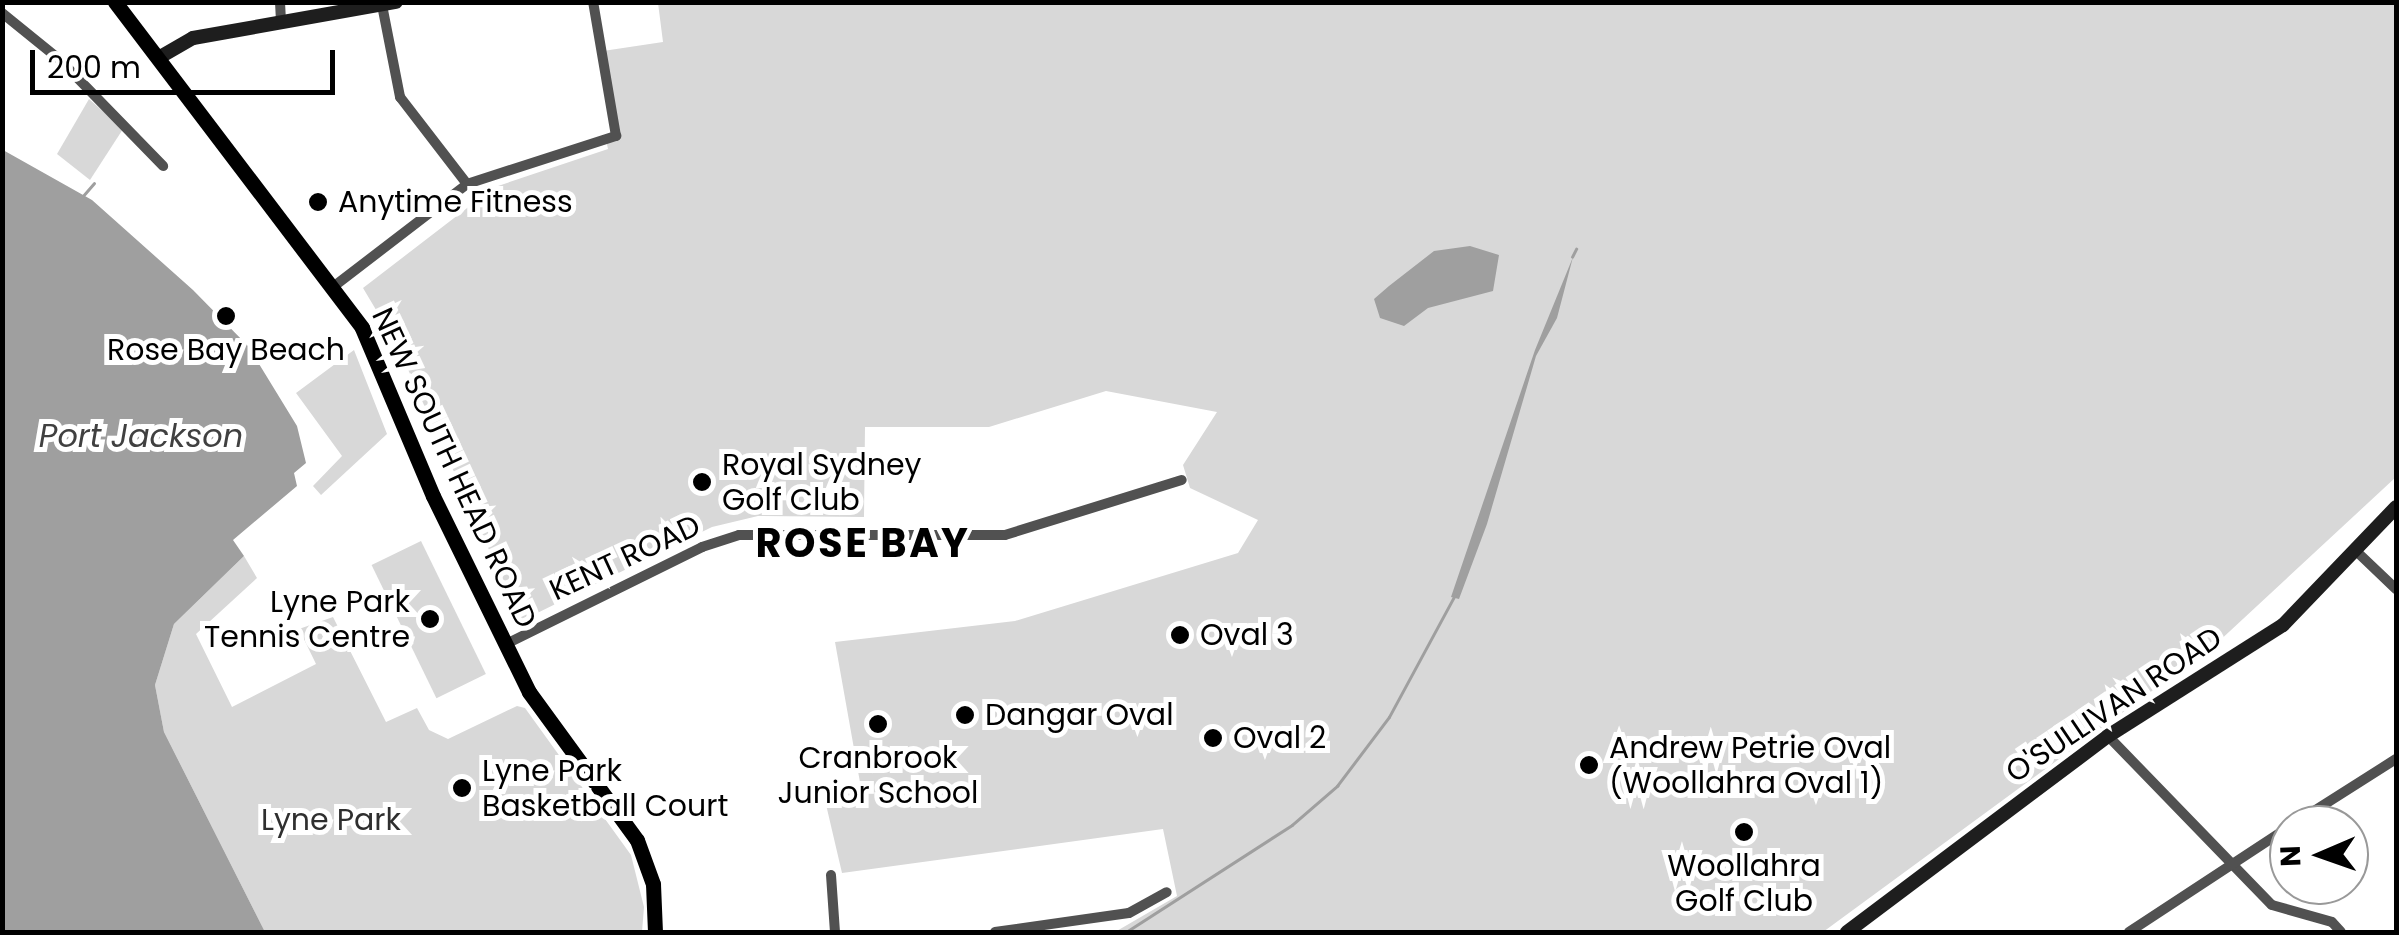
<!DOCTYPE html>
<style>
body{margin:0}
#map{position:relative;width:2399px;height:935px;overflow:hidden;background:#fff;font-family:Poppins,sans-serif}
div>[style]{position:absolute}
.green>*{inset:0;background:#d8d8d8;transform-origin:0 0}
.water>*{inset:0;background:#9f9f9f}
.stream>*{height:2.5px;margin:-1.25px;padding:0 1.25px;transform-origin:1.25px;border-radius:1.25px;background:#9f9f9f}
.street>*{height:10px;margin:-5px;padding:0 5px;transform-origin:5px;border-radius:5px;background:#515151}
.secondary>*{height:14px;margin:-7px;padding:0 7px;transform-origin:7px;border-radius:7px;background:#1e1e1e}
.primary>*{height:15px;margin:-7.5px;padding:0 7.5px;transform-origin:7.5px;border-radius:7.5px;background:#000}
.dots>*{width:28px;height:28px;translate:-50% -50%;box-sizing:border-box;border:5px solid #fff;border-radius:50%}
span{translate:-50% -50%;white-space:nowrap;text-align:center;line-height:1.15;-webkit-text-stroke:10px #fff;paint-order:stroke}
.poi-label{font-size:30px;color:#000}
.left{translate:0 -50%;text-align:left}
.right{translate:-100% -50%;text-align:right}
.street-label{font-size:30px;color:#000}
.park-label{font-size:30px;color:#2f2f2f}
.water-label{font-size:32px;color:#404040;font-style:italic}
.district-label{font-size:40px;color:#000;font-weight:700;letter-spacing:2.5px}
.frame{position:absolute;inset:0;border:5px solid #000;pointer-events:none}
.north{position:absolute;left:2269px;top:805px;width:100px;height:100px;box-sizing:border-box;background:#fff;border:2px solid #999;border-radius:50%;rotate:268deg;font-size:28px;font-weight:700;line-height:40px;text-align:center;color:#000}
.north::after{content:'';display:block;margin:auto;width:35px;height:45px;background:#000;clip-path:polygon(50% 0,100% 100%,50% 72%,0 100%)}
.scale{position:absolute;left:30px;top:50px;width:305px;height:45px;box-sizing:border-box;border:5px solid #000;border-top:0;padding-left:12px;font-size:30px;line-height:35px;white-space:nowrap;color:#000;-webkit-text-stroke:8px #fff;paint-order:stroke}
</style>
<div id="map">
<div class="green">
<i style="clip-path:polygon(658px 3px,2396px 3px,2396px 477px,2216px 644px,1823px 932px,1115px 932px,1177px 896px,1163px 829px,842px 873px,824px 796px,861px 788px,835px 642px,1015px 621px,1238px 553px,1258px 520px,1190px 488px,1183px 465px,1217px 412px,1106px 391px,989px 427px,865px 427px,864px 517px,758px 516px,712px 527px,521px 621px,397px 345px,363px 288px,471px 205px,477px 193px,608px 149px,606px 140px,619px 139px,603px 51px,663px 42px)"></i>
<i style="clip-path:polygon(89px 99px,123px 129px,90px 180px,57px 154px)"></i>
<i style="clip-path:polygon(354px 350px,387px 434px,321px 495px,313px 486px,342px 456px,296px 393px)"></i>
<i style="left:421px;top:541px;width:148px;height:55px;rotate:64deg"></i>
<i style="clip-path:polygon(244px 556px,257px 578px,196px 634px,232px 707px,316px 664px,299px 629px,333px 617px,386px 722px,417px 708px,429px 730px,448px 739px,517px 706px,525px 708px,631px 855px,644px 907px,642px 932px,265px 932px,164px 732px,155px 685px,174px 624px)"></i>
</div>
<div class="water">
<i style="clip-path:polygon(3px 150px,92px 200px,193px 290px,248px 346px,297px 426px,306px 463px,294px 473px,297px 486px,233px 540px,244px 556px,174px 624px,155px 685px,164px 732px,265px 932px,3px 932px)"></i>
<i style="clip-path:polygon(1470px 246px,1499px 255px,1493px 291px,1428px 308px,1404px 326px,1380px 318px,1374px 299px,1389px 286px,1434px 251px)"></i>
<i style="clip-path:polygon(1573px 257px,1557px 318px,1536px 356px,1487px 524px,1459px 599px,1451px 597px,1535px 350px)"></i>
</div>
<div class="stream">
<i style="left:82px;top:197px;width:18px;rotate:-49deg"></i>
<i style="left:1572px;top:257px;width:9px;rotate:-63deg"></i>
<i style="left:1126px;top:932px;width:197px;rotate:-32.8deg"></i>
<i style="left:1292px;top:825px;width:60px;rotate:-40.9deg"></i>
<i style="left:1337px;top:786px;width:86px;rotate:-53deg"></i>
<i style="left:1389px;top:717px;width:139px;rotate:-61.6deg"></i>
</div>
<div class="street">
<i style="left:280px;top:2px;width:21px;rotate:87deg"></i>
<i style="left:382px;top:5px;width:94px;rotate:78.9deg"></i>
<i style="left:400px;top:97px;width:110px;rotate:52.4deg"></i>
<i style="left:2px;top:13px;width:75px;rotate:39deg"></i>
<i style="left:60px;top:60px;width:148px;rotate:45.8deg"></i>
<i style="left:333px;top:287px;width:169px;rotate:-37.5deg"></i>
<i style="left:467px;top:184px;width:157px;rotate:-17.9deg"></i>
<i style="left:616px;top:136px;width:136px;rotate:-99.7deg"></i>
<i style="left:2355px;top:550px;width:57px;rotate:43.6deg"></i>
<i style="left:506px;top:644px;width:219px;rotate:-26.3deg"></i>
<i style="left:702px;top:547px;width:39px;rotate:-18deg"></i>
<i style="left:739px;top:535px;width:266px"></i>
<i style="left:1005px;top:535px;width:185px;rotate:-17.3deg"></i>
<i style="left:2108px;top:736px;width:235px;rotate:45.9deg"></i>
<i style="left:2272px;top:905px;width:62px;rotate:15.8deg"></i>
<i style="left:2332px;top:922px;width:13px;rotate:48deg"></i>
<i style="left:2292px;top:825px;width:123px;rotate:-32.4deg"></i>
<i style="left:831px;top:875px;width:57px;rotate:86deg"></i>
<i style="left:995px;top:932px;width:135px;rotate:-8.1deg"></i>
<i style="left:1129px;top:913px;width:43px;rotate:-28.9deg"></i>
<i style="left:2129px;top:932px;width:191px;rotate:-33.3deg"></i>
</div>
<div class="secondary">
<i style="left:160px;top:57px;width:38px;rotate:-30deg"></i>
<i style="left:193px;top:38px;width:206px;rotate:-10.1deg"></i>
<i style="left:1847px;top:932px;width:326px;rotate:-36.9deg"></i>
<i style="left:2108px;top:736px;width:207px;rotate:-32.4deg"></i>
<i style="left:2283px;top:625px;width:163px;rotate:-46.2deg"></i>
</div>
<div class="primary">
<i style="left:115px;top:2px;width:409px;rotate:52.8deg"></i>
<i style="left:362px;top:328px;width:182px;rotate:67.1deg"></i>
<i style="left:433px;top:496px;width:218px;rotate:63.9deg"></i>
<i style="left:529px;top:692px;width:183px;rotate:53.9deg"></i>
<i style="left:637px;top:840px;width:47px;rotate:70deg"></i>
<i style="left:653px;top:884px;width:48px;rotate:87.6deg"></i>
</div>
<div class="dots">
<i style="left:318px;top:202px;background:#000"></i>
<i style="left:226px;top:316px;background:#000"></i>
<i style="left:702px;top:482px;background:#000"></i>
<i style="left:430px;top:619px;background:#000"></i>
<i style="left:1180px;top:635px;background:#000"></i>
<i style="left:965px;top:715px;background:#000"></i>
<i style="left:878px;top:724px;background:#000"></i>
<i style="left:1213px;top:738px;background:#000"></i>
<i style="left:1589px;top:765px;background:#000"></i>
<i style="left:462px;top:788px;background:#000"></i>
<i style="left:1744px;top:832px;background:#000"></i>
</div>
<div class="poi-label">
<span class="left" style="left:338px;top:202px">Anytime Fitness</span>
<span style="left:226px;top:350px">Rose Bay Beach</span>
<span class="left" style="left:722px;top:482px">Royal Sydney<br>Golf Club</span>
<span class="right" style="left:410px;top:619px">Lyne Park<br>Tennis Centre</span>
<span class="left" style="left:1200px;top:635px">Oval 3</span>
<span class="left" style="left:985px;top:715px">Dangar Oval</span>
<span class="left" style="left:1233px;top:738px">Oval 2</span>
<span class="left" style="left:1609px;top:765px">Andrew Petrie Oval<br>(Woollahra Oval 1)</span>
<span style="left:878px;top:775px">Cranbrook<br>Junior School</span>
<span class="left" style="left:482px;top:788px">Lyne Park<br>Basketball Court</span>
<span style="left:1744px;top:883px">Woollahra<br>Golf Club</span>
</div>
<div class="street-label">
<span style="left:454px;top:468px;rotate:65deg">NEW SOUTH HEAD ROAD</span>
<span style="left:625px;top:558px;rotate:-25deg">KENT ROAD</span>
<span style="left:2114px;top:705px;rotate:-34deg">O'SULLIVAN ROAD</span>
</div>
<div class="park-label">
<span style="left:331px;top:820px">Lyne Park</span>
</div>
<div class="water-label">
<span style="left:141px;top:436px">Port Jackson</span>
</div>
<div class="district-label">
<span style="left:863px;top:543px">ROSE BAY</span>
</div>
<div class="frame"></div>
<div class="north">N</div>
<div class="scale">200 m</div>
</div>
